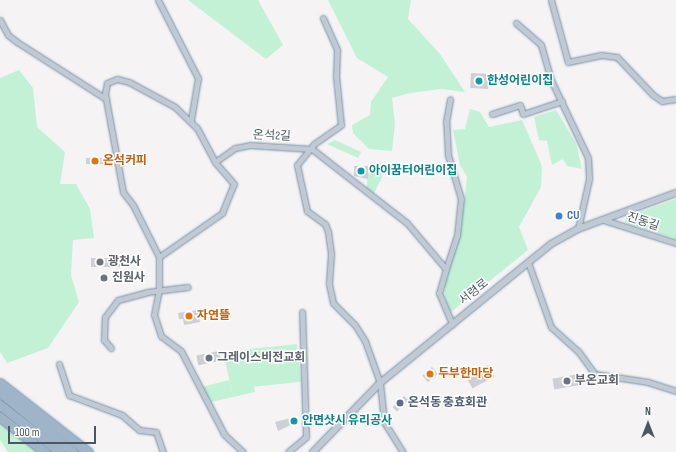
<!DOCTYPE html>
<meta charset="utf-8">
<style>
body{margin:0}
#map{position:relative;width:676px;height:452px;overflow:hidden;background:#f5f3f3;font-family:"Sofia Sans Condensed","Noto Sans KR",sans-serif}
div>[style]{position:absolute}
.green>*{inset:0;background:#c3f1d5;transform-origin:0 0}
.building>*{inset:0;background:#cdcfd5;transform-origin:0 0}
.roads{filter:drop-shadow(0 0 1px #7690ad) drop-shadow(0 0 1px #7690ad)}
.minor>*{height:5px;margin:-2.5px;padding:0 2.5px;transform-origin:2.5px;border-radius:2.5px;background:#c1cad2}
.tertiary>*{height:6px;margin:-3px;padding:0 3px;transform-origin:3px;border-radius:3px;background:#c1cad2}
.trunk>*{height:9px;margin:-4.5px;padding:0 4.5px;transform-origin:4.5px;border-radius:4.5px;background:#9fb4c9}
.dots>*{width:11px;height:11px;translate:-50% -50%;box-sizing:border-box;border:2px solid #fff;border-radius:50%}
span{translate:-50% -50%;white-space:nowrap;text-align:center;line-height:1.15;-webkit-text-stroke:3px #fff;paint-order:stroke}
.culture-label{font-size:12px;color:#0d838f;font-weight:700}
.left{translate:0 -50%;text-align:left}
.street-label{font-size:12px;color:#4a5661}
.food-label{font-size:12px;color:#c56008;font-weight:700}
.shop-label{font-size:12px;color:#366cbe;font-weight:700}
.worship-label{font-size:12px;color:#5b616d;font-weight:700}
.service-label{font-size:12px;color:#4e5e75;font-weight:700}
.north{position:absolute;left:628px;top:404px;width:40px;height:40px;-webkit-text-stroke:3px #fff;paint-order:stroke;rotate:0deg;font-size:11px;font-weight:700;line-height:16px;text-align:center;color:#4a5661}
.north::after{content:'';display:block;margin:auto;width:14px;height:18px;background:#4a5661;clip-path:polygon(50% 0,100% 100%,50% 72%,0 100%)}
.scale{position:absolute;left:8px;top:426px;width:88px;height:18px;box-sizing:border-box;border:2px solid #4a5661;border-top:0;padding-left:5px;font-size:12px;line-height:14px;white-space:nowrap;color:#4a5661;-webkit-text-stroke:3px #fff;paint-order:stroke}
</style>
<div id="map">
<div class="green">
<i style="clip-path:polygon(188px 0,258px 0,283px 45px,266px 59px)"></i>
<i style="clip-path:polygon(328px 0,411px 0,408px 19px,440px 54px,465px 92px,442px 89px,410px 93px,392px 98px,395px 123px,392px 151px,369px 149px,353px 133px,352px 125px,370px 115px,371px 102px,388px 77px,357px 58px)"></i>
<i style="clip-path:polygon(19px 70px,33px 88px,37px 127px,65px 152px,60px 184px,76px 184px,90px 209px,94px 238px,73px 240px,71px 275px,79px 302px,48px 348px,7px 363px,0 352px,0 78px)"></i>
<i style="clip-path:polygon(470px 109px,480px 112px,489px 127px,522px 120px,542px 166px,541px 187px,519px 227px,528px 250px,450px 313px,445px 297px,445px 282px,461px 231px,467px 177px,460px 165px,453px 130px,465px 129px)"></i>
<i style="clip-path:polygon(556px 110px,576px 143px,582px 169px,567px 166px,563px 159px,552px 165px,547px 141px,539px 140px,534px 117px)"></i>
<i style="clip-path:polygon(335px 140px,361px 152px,358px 158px,327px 144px)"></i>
<i style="clip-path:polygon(369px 170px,381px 172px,382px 178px,373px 195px,366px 189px)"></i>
<i style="clip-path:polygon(676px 199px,676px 239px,625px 223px,626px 217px)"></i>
<i style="left:297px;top:344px;width:38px;height:50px;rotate:84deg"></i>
<i style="clip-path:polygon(247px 355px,255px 392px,211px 402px,202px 387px,229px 380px,233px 397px,225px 360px)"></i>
<i style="clip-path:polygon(0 419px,41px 452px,8px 452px,0 440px)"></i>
</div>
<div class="building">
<i style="left:471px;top:73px;width:18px;height:15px;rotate:3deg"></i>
<i style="left:86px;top:158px;width:18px;height:6px"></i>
<i style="clip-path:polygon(354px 166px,368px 166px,368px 179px,354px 176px)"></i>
<i style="left:91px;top:258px;width:35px;height:9px"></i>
<i style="clip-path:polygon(198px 310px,200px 322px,184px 325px,183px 319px,179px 319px,178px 313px)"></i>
<i style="left:219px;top:351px;width:10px;height:23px;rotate:79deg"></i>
<i style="left:488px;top:365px;width:13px;height:25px;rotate:61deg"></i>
<i style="left:432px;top:367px;width:9px;height:13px;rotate:49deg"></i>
<i style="left:579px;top:374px;width:11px;height:27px;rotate:80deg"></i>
<i style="left:404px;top:396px;width:6px;height:16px;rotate:45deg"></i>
<i style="clip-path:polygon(295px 417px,297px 422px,278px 431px,275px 422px)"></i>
</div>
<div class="roads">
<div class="minor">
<i style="left:158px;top:0;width:88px;rotate:62.9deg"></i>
<i style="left:198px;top:78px;width:43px;rotate:99.5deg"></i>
<i style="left:551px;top:0;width:64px;rotate:74.7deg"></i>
<i style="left:568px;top:62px;width:34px;rotate:-12deg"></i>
<i style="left:601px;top:55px;width:16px;rotate:7deg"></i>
<i style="left:617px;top:57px;width:52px;rotate:46.5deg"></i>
<i style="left:653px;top:95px;width:11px;rotate:34deg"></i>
<i style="left:662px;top:101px;width:14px;rotate:-8deg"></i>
<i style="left:323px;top:18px;width:35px;rotate:66deg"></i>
<i style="left:337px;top:50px;width:26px;rotate:92deg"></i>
<i style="left:336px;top:76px;width:49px;rotate:84.2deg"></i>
<i style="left:341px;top:125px;width:33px;rotate:145deg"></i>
<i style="left:314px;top:144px;width:27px;rotate:129deg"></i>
<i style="left:297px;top:165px;width:47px;rotate:77.7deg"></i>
<i style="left:307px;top:211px;width:22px;rotate:36deg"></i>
<i style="left:325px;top:224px;width:9px;rotate:69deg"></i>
<i style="left:328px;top:232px;width:22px;rotate:82deg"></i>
<i style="left:331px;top:254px;width:30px;rotate:94deg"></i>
<i style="left:329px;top:284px;width:19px;rotate:78deg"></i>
<i style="left:333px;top:303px;width:31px;rotate:45deg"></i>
<i style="left:355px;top:325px;width:19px;rotate:58deg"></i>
<i style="left:365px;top:341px;width:45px;rotate:70.3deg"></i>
<i style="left:380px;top:383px;width:39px;rotate:84deg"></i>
<i style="left:384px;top:422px;width:36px;rotate:58deg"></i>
<i style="left:0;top:20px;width:17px;rotate:62deg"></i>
<i style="left:8px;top:35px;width:11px;rotate:38deg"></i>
<i style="left:17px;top:42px;width:106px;rotate:32.6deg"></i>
<i style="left:516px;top:23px;width:33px;rotate:41deg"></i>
<i style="left:541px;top:45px;width:36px;rotate:74deg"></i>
<i style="left:551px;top:80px;width:86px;rotate:64.6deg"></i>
<i style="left:588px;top:158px;width:21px;rotate:87deg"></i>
<i style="left:589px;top:179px;width:51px;rotate:102.4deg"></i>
<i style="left:492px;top:114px;width:29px;rotate:-18deg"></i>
<i style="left:520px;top:105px;width:9px;rotate:72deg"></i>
<i style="left:523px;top:114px;width:41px;rotate:-18.4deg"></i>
<i style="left:604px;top:220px;width:76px;rotate:17.7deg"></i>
<i style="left:159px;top:257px;width:58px;rotate:-116.6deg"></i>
<i style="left:133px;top:205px;width:16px;rotate:-128deg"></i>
<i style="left:123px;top:192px;width:100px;rotate:-100.4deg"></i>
<i style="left:105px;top:94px;width:11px;rotate:-80deg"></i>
<i style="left:107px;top:83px;width:11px;rotate:-22deg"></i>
<i style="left:117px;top:79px;width:12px;rotate:14deg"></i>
<i style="left:129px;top:82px;width:52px;rotate:28.5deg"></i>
<i style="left:175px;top:107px;width:30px;rotate:44deg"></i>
<i style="left:197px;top:128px;width:38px;rotate:62deg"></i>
<i style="left:528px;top:262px;width:69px;rotate:70.5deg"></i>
<i style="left:551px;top:327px;width:36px;rotate:42deg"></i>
<i style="left:578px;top:351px;width:29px;rotate:54deg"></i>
<i style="left:595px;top:374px;width:54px;rotate:8.6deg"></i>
<i style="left:648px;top:382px;width:29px;rotate:18deg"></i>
<i style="left:446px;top:269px;width:35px;rotate:-72deg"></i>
<i style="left:457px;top:236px;width:37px;rotate:-84deg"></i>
<i style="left:461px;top:199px;width:46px;rotate:-106.5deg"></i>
<i style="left:448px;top:155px;width:33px;rotate:-93deg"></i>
<i style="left:446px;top:122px;width:23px;rotate:-80deg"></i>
<i style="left:111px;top:348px;width:11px;rotate:-131deg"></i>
<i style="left:104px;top:340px;width:23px;rotate:-88deg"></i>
<i style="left:105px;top:317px;width:21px;rotate:-53deg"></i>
<i style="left:118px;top:300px;width:30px;rotate:-15deg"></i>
<i style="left:147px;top:292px;width:41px;rotate:-7deg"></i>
<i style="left:59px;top:364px;width:33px;rotate:72deg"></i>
<i style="left:69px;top:395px;width:57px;rotate:20.7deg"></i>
<i style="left:122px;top:415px;width:23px;rotate:41deg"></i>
<i style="left:139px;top:430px;width:17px;rotate:7deg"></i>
<i style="left:156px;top:432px;width:21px;rotate:71deg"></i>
<i style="left:243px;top:452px;width:26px;rotate:-137deg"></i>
<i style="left:224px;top:434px;width:93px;rotate:-117.4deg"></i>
<i style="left:181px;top:351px;width:25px;rotate:-143deg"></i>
<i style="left:161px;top:336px;width:22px;rotate:-108deg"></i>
<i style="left:154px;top:315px;width:25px;rotate:-79deg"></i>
<i style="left:159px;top:290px;width:33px;rotate:-90deg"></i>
<i style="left:159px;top:257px;width:77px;rotate:-34.9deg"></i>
<i style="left:222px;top:213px;width:31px;rotate:-68deg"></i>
<i style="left:234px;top:184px;width:29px;rotate:-131deg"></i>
<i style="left:215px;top:162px;width:24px;rotate:-35deg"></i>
<i style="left:235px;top:148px;width:15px;rotate:-11deg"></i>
<i style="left:250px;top:145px;width:62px;rotate:3.7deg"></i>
<i style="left:312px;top:149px;width:120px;rotate:37.9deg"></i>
<i style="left:407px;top:223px;width:60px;rotate:49.7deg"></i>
<i style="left:446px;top:269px;width:25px;rotate:106deg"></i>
<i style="left:439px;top:293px;width:34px;rotate:67deg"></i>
<i style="left:288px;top:452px;width:23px;rotate:-40deg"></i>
<i style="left:306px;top:437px;width:125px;rotate:-91.8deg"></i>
</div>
<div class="tertiary">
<i style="left:313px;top:452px;width:96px;rotate:-45.8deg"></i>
<i style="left:380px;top:383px;width:220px;rotate:-39.1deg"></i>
<i style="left:551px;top:244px;width:31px;rotate:-29deg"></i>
<i style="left:578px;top:229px;width:104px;rotate:-20.2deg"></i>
</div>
<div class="trunk">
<i style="left:0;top:383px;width:112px;rotate:38.1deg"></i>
<i style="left:0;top:392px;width:94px;rotate:39.4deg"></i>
<i style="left:0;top:405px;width:76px;rotate:38.1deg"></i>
<i style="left:0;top:417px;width:57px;rotate:37.9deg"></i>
</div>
</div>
<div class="dots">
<i style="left:479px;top:81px;background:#0f9aa8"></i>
<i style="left:95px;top:161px;background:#e8710a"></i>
<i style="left:361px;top:171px;background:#0f9aa8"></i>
<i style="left:559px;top:216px;background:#3f7fe0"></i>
<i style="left:100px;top:262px;background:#6b7280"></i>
<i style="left:104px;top:278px;background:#6b7280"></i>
<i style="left:189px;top:316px;background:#e8710a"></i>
<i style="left:209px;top:358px;background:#6b7280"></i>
<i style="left:430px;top:374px;background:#e8710a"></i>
<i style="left:567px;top:381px;background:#6b7280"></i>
<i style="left:400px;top:403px;background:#5c6f8a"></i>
<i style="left:294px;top:421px;background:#0f9aa8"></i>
</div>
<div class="culture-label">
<span class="left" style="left:487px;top:81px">한성어린이집</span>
<span class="left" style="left:369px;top:171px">아이꿈터어린이집</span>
<span class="left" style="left:302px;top:421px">안면샷시 유리공사</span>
</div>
<div class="street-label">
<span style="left:272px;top:136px;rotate:2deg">온석2길</span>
<span style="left:643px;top:222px;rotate:18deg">진동길</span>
<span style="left:474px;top:292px;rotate:-39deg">서령로</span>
</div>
<div class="food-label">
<span class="left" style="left:103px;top:161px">온석커피</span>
<span class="left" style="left:197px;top:316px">자연뜰</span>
<span class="left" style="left:438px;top:374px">두부한마당</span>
</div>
<div class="shop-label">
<span class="left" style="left:567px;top:216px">CU</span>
</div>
<div class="worship-label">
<span class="left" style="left:108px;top:262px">광천사</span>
<span class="left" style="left:112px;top:278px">진원사</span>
<span class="left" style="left:217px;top:358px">그레이스비전교회</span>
<span class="left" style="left:575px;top:381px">부온교회</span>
</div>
<div class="service-label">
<span class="left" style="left:408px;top:403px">온석동 충효회관</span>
</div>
<div class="north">N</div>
<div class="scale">100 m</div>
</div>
